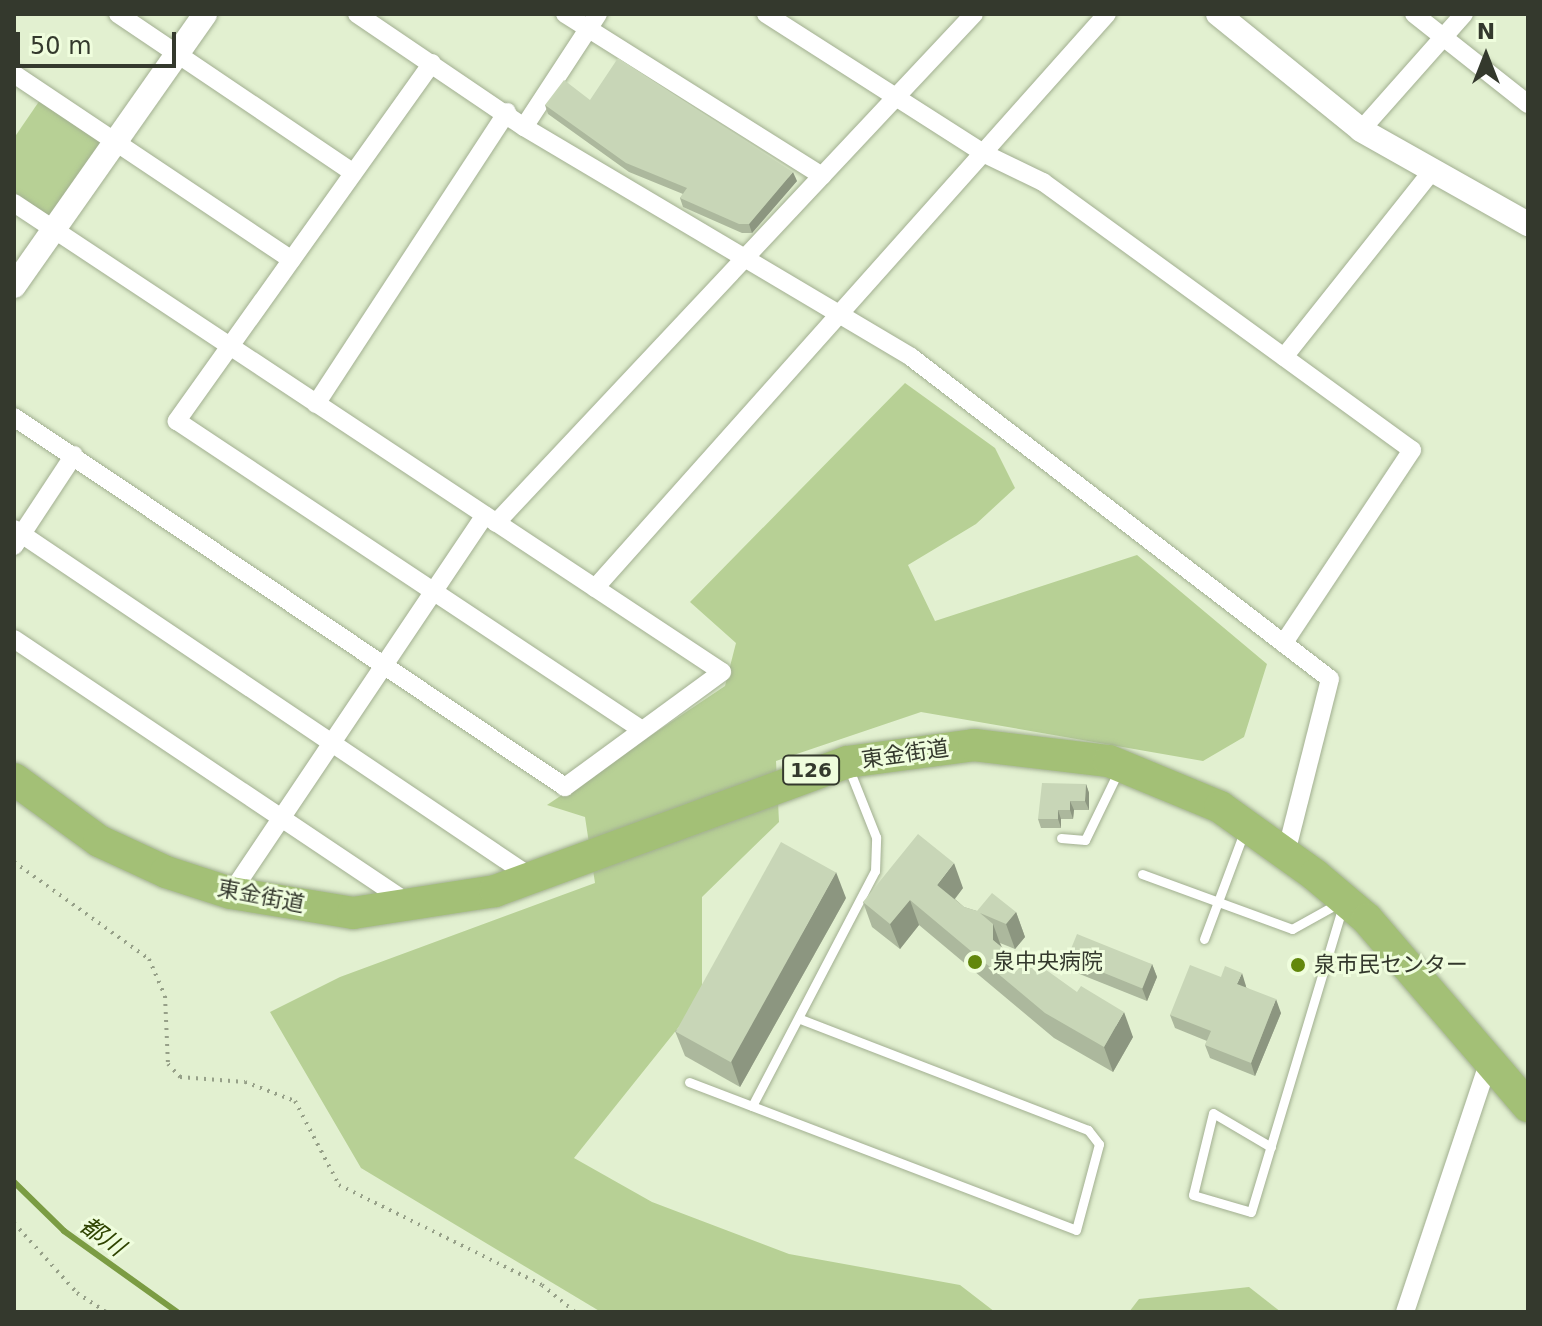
<!DOCTYPE html>
<meta charset="utf-8">
<style>
body{margin:0}
#map{position:relative;width:1542px;height:1326px;overflow:hidden;background:#e2f0d0;font-family:"DejaVu Sans","Noto Sans JP",sans-serif}
div>[style]{position:absolute}
.green>*{inset:0;background:#b7d095}
.stream>*{height:6px;margin:-3px;padding:0 3px;transform-origin:3px;border-radius:3px;background:#7b9c43}
.path>*{height:4px;margin-top:-2px;transform-origin:0;background:repeating-linear-gradient(90deg,#96a088 0 2px,transparent 0 8px)}
.roads{filter:drop-shadow(0 0 2px #a2af91) drop-shadow(0 0 2px #a2af91)}
.service>*{height:9px;margin:-4.5px;padding:0 4.5px;transform-origin:4.5px;border-radius:4.5px;background:#fff}
.minor>*{height:18px;margin:-9px;padding:0 9px;transform-origin:9px;border-radius:9px;background:#fff}
.tertiary>*{height:24px;margin:-12px;padding:0 12px;transform-origin:12px;border-radius:12px;background:#fff}
.trunk>*{height:32px;margin:-16px;padding:0 16px;transform-origin:16px;border-radius:16px;background:#a3c076}
.wall>*{inset:0;background:#acb89d}
.shaded-wall>*{inset:0;background:#8c9680}
.building>*{inset:0;background:#c8d6b7;transform-origin:0 0}
.dots>*{width:22px;height:22px;translate:-50% -50%;box-sizing:border-box;border:4px solid #effddd;border-radius:50%}
span{translate:-50% -50%;white-space:nowrap;text-align:center;line-height:1.15;-webkit-text-stroke:6px #effddd;paint-order:stroke}
.shield-label span{padding:2px 6px;background:#effddd;border:2px solid;border-radius:6px;-webkit-text-stroke-width:0}
.shield-label{font-size:20px;color:#34392d;font-weight:700}
.street-label{font-size:22px;color:#34392d}
.poi-label{font-size:22px;color:#34392d}
.left{translate:0 -50%;text-align:left}
.water-label{font-size:24px;color:#2f4400;font-style:italic}
.frame{position:absolute;inset:0;border:16px solid #34392d;pointer-events:none}
.north{position:absolute;left:1446px;top:16px;width:80px;height:80px;-webkit-text-stroke:6px #effddd;paint-order:stroke;rotate:0deg;font-size:22px;font-weight:700;line-height:32px;text-align:center;color:#34392d}
.north::after{content:'';display:block;margin:auto;width:28px;height:36px;background:#34392d;clip-path:polygon(50% 0,100% 100%,50% 72%,0 100%)}
.scale{position:absolute;left:16px;top:32px;width:160px;height:36px;box-sizing:border-box;border:4px solid #34392d;border-top:0;padding-left:10px;font-size:24px;line-height:28px;white-space:nowrap;color:#34392d;-webkit-text-stroke:6px #effddd;paint-order:stroke}
</style>
<div id="map">
<div class="green">
<i style="clip-path:polygon(40px 100px,107px 146px,55px 220px,14px 192px,14px 138px)"></i>
<i style="clip-path:polygon(905px 383px,995px 448px,1015px 488px,976px 524px,908px 565px,935px 621px,1137px 555px,1267px 664px,1244px 737px,1203px 761px,921px 712px,776px 761px,779px 822px,702px 897px,702px 998px,574px 1158px,652px 1202px,789px 1254px,960px 1285px,995px 1312px,601px 1312px,361px 1168px,270px 1012px,340px 977px,595px 883px,585px 817px,547px 805px,725px 686px,736px 643px,690px 602px)"></i>
<i style="clip-path:polygon(1249px 1287px,1281px 1312px,1129px 1312px,1139px 1299px)"></i>
</div>
<div class="stream">
<i style="left:14px;top:1182px;width:70px;rotate:44.4deg"></i>
<i style="left:64px;top:1231px;width:139px;rotate:35.6deg"></i>
</div>
<div class="path">
<i style="left:14px;top:862px;width:166px;rotate:35.7deg"></i>
<i style="left:149px;top:959px;width:40px;rotate:66.6deg"></i>
<i style="left:165px;top:996px;width:68px;rotate:87.5deg"></i>
<i style="left:168px;top:1064px;width:18px;rotate:47deg"></i>
<i style="left:180px;top:1077px;width:65px;rotate:4.4deg"></i>
<i style="left:245px;top:1082px;width:53px;rotate:20.8deg"></i>
<i style="left:295px;top:1101px;width:95px;rotate:62.4deg"></i>
<i style="left:339px;top:1185px;width:226px;rotate:26.2deg"></i>
<i style="left:542px;top:1285px;width:43px;rotate:39.3deg"></i>
<i style="left:14px;top:1223px;width:94px;rotate:48deg"></i>
<i style="left:77px;top:1293px;width:35px;rotate:33deg"></i>
</div>
<div class="roads">
<div class="service">
<i style="left:1061px;top:838px;width:24px;rotate:5deg"></i>
<i style="left:1085px;top:840px;width:76px;rotate:-64.1deg"></i>
<i style="left:1142px;top:874px;width:160px;rotate:20.1deg"></i>
<i style="left:1292px;top:929px;width:51px;rotate:-29.1deg"></i>
<i style="left:1204px;top:939px;width:114px;rotate:-69.5deg"></i>
<i style="left:689px;top:1082px;width:414px;rotate:20.9deg"></i>
<i style="left:1076px;top:1230px;width:89px;rotate:-75deg"></i>
<i style="left:1099px;top:1144px;width:18px;rotate:-128deg"></i>
<i style="left:1088px;top:1130px;width:309px;rotate:-158.9deg"></i>
<i style="left:752px;top:1106px;width:265px;rotate:-62.4deg"></i>
<i style="left:875px;top:871px;width:34px;rotate:-88deg"></i>
<i style="left:876px;top:837px;width:73px;rotate:-111.7deg"></i>
<i style="left:1271px;top:1147px;width:67px;rotate:-149.6deg"></i>
<i style="left:1213px;top:1113px;width:84px;rotate:103.7deg"></i>
<i style="left:1193px;top:1195px;width:60px;rotate:16.3deg"></i>
<i style="left:1251px;top:1212px;width:320px;rotate:-73.3deg"></i>
</div>
<div class="minor">
<i style="left:118px;top:14px;width:282px;rotate:34deg"></i>
<i style="left:357px;top:14px;width:202px;rotate:34.1deg"></i>
<i style="left:524px;top:127px;width:450px;rotate:30.7deg"></i>
<i style="left:911px;top:357px;width:528px;rotate:37.54deg"></i>
<i style="left:1330px;top:679px;width:179px;rotate:104.2deg"></i>
<i style="left:565px;top:14px;width:304px;rotate:32.2deg"></i>
<i style="left:766px;top:14px;width:258px;rotate:32.6deg"></i>
<i style="left:983px;top:153px;width:67px;rotate:25.8deg"></i>
<i style="left:1043px;top:182px;width:456px;rotate:36deg"></i>
<i style="left:1412px;top:450px;width:232px;rotate:123.6deg"></i>
<i style="left:1414px;top:14px;width:145px;rotate:38.3deg"></i>
<i style="left:432px;top:63px;width:440px;rotate:125.5deg"></i>
<i style="left:177px;top:421px;width:558px;rotate:33.6deg"></i>
<i style="left:14px;top:74px;width:334px;rotate:33.8deg"></i>
<i style="left:524px;top:127px;width:135px;rotate:-56.8deg"></i>
<i style="left:1361px;top:130px;width:155px;rotate:-48.4deg"></i>
<i style="left:14px;top:203px;width:849px;rotate:33.52deg"></i>
<i style="left:722px;top:672px;width:195px;rotate:143.8deg"></i>
<i style="left:565px;top:787px;width:664px;rotate:-146.12deg"></i>
<i style="left:1284px;top:357px;width:236px;rotate:-51.5deg"></i>
<i style="left:316px;top:404px;width:349px;rotate:-56.8deg"></i>
<i style="left:496px;top:523px;width:698px;rotate:-46.8deg"></i>
<i style="left:14px;top:529px;width:623px;rotate:33.95deg"></i>
<i style="left:14px;top:546px;width:109px;rotate:-56.6deg"></i>
<i style="left:595px;top:588px;width:769px;rotate:-48.27deg"></i>
<i style="left:14px;top:639px;width:478px;rotate:33.8deg"></i>
<i style="left:231px;top:893px;width:455px;rotate:-56.1deg"></i>
<i style="left:1405px;top:1312px;width:265px;rotate:-71.5deg"></i>
</div>
<div class="tertiary">
<i style="left:1218px;top:14px;width:184px;rotate:39deg"></i>
<i style="left:1361px;top:130px;width:192px;rotate:29.4deg"></i>
<i style="left:14px;top:286px;width:332px;rotate:-54.9deg"></i>
</div>
<div class="trunk">
<i style="left:14px;top:779px;width:105px;rotate:36.1deg"></i>
<i style="left:99px;top:841px;width:74px;rotate:24.8deg"></i>
<i style="left:166px;top:872px;width:68px;rotate:17.9deg"></i>
<i style="left:231px;top:893px;width:124px;rotate:9.3deg"></i>
<i style="left:353px;top:913px;width:144px;rotate:-8.8deg"></i>
<i style="left:495px;top:891px;width:375px;rotate:-20.1deg"></i>
<i style="left:847px;top:762px;width:128px;rotate:-7.6deg"></i>
<i style="left:974px;top:745px;width:136px;rotate:6.8deg"></i>
<i style="left:1109px;top:761px;width:120px;rotate:22.5deg"></i>
<i style="left:1220px;top:807px;width:117px;rotate:35.6deg"></i>
<i style="left:1315px;top:875px;width:68px;rotate:40.2deg"></i>
<i style="left:1367px;top:919px;width:247px;rotate:49.3deg"></i>
</div>
</div>
<div class="wall">
<i style="clip-path:polygon(590px 100px,797px 181px,752px 233px,742px 233px,683px 207px,680px 198px,683px 194px,629px 172px,548px 114px,545px 105px)"></i>
<i style="clip-path:polygon(1086px 784px,1089px 793px,1089px 810px,1074px 810px,1073px 819px,1061px 819px,1061px 828px,1041px 828px,1038px 819px)"></i>
<i style="clip-path:polygon(963px 888px,955px 899px,964px 907px,977px 911px,1016px 912px,1025px 937px,1015px 949px,1000px 943px,1002px 947px,1019px 961px,1133px 1037px,1113px 1072px,1054px 1038px,919px 925px,900px 949px,872px 927px,863px 902px)"></i>
<i style="clip-path:polygon(846px 898px,740px 1087px,685px 1056px,675px 1031px)"></i>
<i style="clip-path:polygon(1067px 958px,1152px 964px,1157px 977px,1147px 1001px,1072px 971px)"></i>
<i style="clip-path:polygon(1221px 977px,1246px 986px,1246px 987px,1281px 1013px,1255px 1076px,1210px 1058px,1205px 1045px,1207px 1041px,1175px 1028px,1170px 1015px)"></i>
</div>
<div class="shaded-wall">
<i style="clip-path:polygon(793px 172px,797px 181px,752px 233px,749px 224px)"></i>
<i style="clip-path:polygon(1086px 784px,1089px 793px,1089px 810px,1085px 801px)"></i>
<i style="clip-path:polygon(1070px 801px,1074px 810px,1073px 819px,1070px 810px)"></i>
<i style="clip-path:polygon(1058px 810px,1061px 819px,1061px 828px,1058px 819px)"></i>
<i style="clip-path:polygon(954px 863px,963px 888px,946px 910px,937px 885px)"></i>
<i style="clip-path:polygon(836px 872px,846px 898px,740px 1087px,731px 1061px)"></i>
<i style="clip-path:polygon(910px 900px,919px 925px,900px 949px,890px 924px)"></i>
<i style="clip-path:polygon(1016px 912px,1025px 937px,1015px 949px,1006px 924px)"></i>
<i style="clip-path:polygon(993px 924px,1002px 949px,993px 940px)"></i>
<i style="clip-path:polygon(1152px 964px,1157px 977px,1147px 1001px,1142px 988px)"></i>
<i style="clip-path:polygon(1242px 973px,1246px 986px,1242px 997px,1237px 984px)"></i>
<i style="clip-path:polygon(1276px 999px,1281px 1013px,1255px 1076px,1251px 1063px)"></i>
<i style="clip-path:polygon(1124px 1012px,1133px 1037px,1113px 1072px,1104px 1047px)"></i>
</div>
<div class="building">
<i style="clip-path:polygon(618px 58px,793px 172px,749px 224px,739px 224px,680px 198px,687px 188px,626px 163px,545px 105px,564px 80px,590px 100px)"></i>
<i style="clip-path:polygon(1042px 783px,1086px 784px,1085px 801px,1070px 801px,1070px 810px,1058px 810px,1058px 819px,1038px 819px)"></i>
<i style="clip-path:polygon(918px 834px,954px 863px,937px 885px,964px 907px,977px 911px,992px 893px,1016px 912px,1006px 924px,980px 913px,993px 924px,993px 940px,1019px 961px,1024px 954px,1077px 992px,1081px 986px,1124px 1012px,1104px 1047px,1045px 1013px,910px 900px,890px 924px,863px 902px)"></i>
<i style="left:781px;top:842px;width:63px;height:217px;rotate:29deg"></i>
<i style="left:1077px;top:934px;width:81px;height:26px;rotate:22deg"></i>
<i style="clip-path:polygon(1190px 965px,1221px 977px,1225px 966px,1242px 973px,1237px 984px,1276px 999px,1251px 1063px,1205px 1045px,1211px 1031px,1170px 1015px)"></i>
</div>
<div class="dots">
<i style="left:975px;top:962px;background:#62870c"></i>
<i style="left:1298px;top:965px;background:#62870c"></i>
</div>
<div class="shield-label">
<span style="left:811px;top:770px">126</span>
</div>
<div class="street-label">
<span style="left:905px;top:754px;rotate:-8deg">東金街道</span>
<span style="left:261px;top:896px;rotate:11deg">東金街道</span>
</div>
<div class="poi-label">
<span class="left" style="left:993px;top:962px">泉中央病院</span>
<span class="left" style="left:1314px;top:965px">泉市民センター</span>
</div>
<div class="water-label">
<span style="left:102px;top:1237px;rotate:36deg">都川</span>
</div>
<div class="frame"></div>
<div class="north">N</div>
<div class="scale">50 m</div>
</div>
